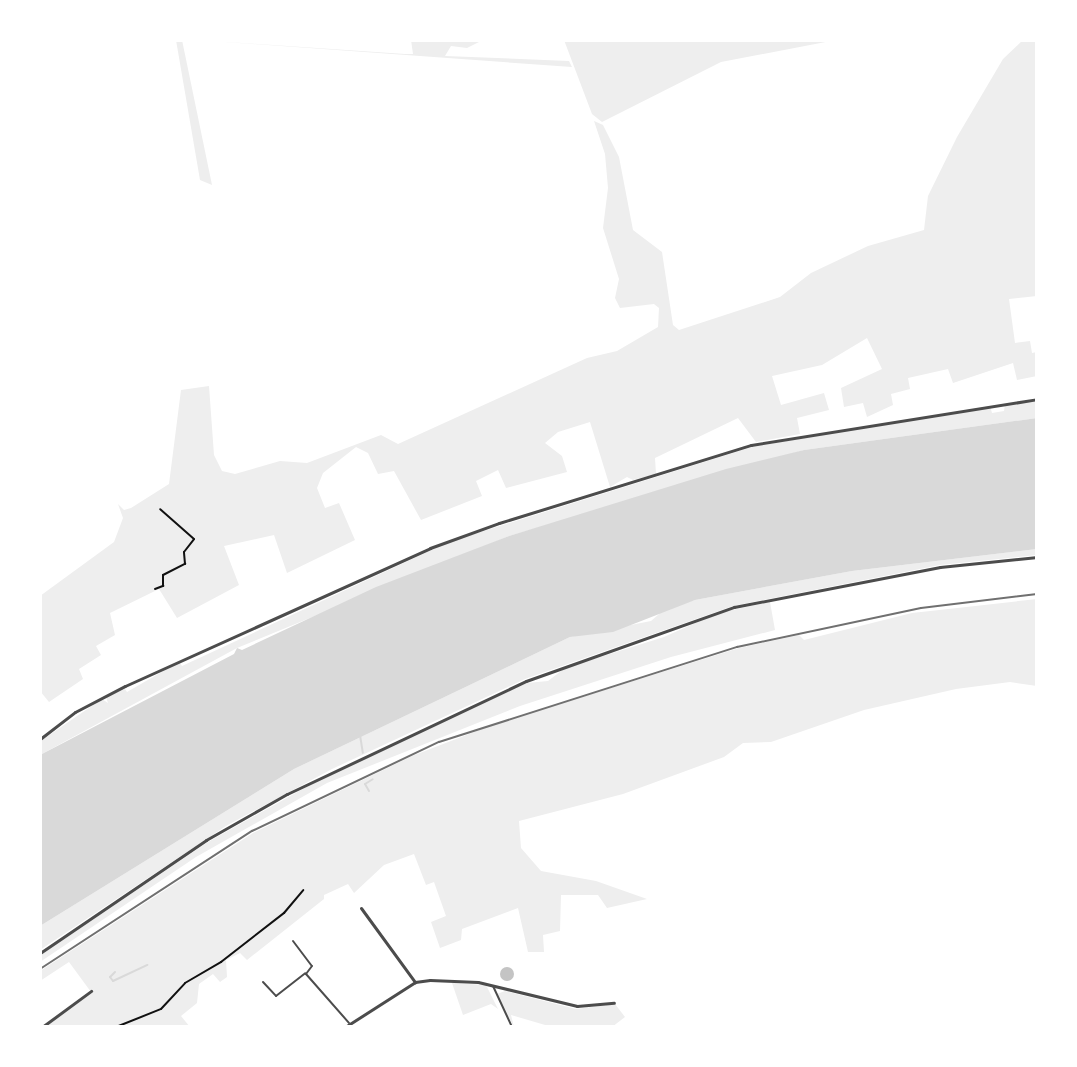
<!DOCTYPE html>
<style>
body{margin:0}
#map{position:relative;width:1077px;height:1067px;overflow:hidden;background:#fff;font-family:"Sofia Sans Condensed",sans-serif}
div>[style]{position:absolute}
.green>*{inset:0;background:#eee}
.water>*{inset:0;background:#d9d9d9}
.stream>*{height:2px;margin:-1px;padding:0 1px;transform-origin:1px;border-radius:1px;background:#d9d9d9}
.building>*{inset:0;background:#c4c4c4}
.round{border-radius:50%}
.path>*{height:2px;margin:-1px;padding:0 1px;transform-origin:1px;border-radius:1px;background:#111}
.service>*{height:2px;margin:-1px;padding:0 1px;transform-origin:1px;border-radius:1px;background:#4c4c4c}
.minor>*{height:3px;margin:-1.5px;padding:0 1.5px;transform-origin:1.5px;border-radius:1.5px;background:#4c4c4c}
.rail>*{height:2px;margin:-1px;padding:0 1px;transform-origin:1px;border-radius:1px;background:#707070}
span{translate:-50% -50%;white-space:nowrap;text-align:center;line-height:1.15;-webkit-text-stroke:6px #fff;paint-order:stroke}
.frame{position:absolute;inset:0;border:42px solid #fff;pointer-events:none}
</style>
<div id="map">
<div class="green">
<i style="clip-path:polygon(176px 40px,182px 40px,212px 185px,200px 180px)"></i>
<i style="clip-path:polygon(198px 40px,405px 54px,413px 54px,411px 40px,483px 40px,467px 48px,451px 46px,445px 56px,569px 61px,572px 67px)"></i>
<i style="clip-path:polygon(564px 40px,836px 40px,721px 62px,602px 122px,592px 114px)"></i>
<i style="clip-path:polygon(1023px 40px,1037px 40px,1037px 296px,1009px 299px,1015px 343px,1030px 341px,1032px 353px,1037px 352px,1037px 376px,1017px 380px,1013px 363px,953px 383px,948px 369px,908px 378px,910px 389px,891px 394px,893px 405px,867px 417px,863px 403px,844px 407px,841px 388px,882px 369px,867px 338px,822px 365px,772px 376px,781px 405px,824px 393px,829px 410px,797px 418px,800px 434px,756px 442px,738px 418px,655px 458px,656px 474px,633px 480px,627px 477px,610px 487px,590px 422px,558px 432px,545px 443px,562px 456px,567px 472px,506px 488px,498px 470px,476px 481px,482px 496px,421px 520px,394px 471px,378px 474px,368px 453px,356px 447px,323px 473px,317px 488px,325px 508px,339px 503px,355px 540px,287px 573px,274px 535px,224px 546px,239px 585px,177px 618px,159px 589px,110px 613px,115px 635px,96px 646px,101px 655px,79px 669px,83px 679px,49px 702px,40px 691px,40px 596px,114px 542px,123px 518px,118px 504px,124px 510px,131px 508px,169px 484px,181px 390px,209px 386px,214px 455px,222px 471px,235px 474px,280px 461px,307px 463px,381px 435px,398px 444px,587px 358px,617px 351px,658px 327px,659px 308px,654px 304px,620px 308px,615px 298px,619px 279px,603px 228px,608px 188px,605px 154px,594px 121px,603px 125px,619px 157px,633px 230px,662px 252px,673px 325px,679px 330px,780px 297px,811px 273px,868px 246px,924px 230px,928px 196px,957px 137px,1003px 59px)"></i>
<i style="clip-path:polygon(1037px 400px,1037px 418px,804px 450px,509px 536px,237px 648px,40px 755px,42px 740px,102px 699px,108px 703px,106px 697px,125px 689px,127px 692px,179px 662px,182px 666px,449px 542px,752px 447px,990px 406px,992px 413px,1004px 411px,1005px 404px)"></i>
<i style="clip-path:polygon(1037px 549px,1037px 555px,940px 565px,733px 606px,525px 679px,332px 769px,226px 826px,40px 950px,40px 926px,294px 769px,570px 637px,651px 621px,666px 608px,695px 600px,852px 571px)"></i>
<i style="clip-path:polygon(1037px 599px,1037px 686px,1010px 682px,956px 689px,864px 710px,771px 742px,743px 743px,724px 757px,623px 794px,519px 821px,521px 848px,541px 871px,596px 881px,647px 899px,607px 908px,598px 895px,561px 895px,560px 931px,543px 935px,544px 952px,528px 952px,518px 908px,462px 929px,461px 940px,440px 948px,431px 922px,446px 916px,434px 882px,426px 885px,414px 854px,384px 865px,354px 893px,348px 884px,324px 895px,324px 899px,247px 960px,240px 953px,226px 960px,227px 977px,220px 982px,213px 974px,199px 984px,197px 1003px,181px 1016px,190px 1027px,45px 1027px,91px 992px,69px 962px,40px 981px,40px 971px,253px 833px,412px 756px,495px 724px,739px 648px,799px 635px,804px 640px,912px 613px)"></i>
<i style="clip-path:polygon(770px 602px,775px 630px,671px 657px,520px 706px,327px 783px,196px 857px,40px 962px,40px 955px,208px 842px,333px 772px,527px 683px,548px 681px,565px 668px,664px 637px,718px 613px)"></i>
<i style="clip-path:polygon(452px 983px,486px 985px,498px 1009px,491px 1004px,463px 1015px)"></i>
<i style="clip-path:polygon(505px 991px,576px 1009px,615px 1004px,625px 1017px,612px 1027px,552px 1027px,511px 1015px,514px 1027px,499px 1001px,497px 994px)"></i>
</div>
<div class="water">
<i style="clip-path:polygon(1037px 418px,1037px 549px,852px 571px,695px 600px,613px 632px,570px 637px,294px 769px,40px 926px,40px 755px,234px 654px,237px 648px,242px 650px,376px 587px,509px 536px,726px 469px,804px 450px)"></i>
</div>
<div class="stream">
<i style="left:360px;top:735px;width:18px;rotate:81deg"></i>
<i style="left:369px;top:791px;width:8px;rotate:-120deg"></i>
<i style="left:365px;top:784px;width:9px;rotate:-32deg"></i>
<i style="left:115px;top:972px;width:7px;rotate:135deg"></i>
<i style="left:110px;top:977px;width:5px;rotate:53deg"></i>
<i style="left:113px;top:981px;width:38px;rotate:-25deg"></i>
</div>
<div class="building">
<i class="round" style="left:500px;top:967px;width:14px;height:14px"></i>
</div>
<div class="path">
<i style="left:155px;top:589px;width:9px;rotate:-21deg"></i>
<i style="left:163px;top:586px;width:11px;rotate:-90deg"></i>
<i style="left:163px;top:575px;width:25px;rotate:-27deg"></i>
<i style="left:185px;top:564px;width:12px;rotate:-95deg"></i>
<i style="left:184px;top:552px;width:16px;rotate:-52deg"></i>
<i style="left:194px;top:539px;width:45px;rotate:-138.6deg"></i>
<i style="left:116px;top:1027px;width:48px;rotate:-21.8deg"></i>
<i style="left:161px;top:1009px;width:35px;rotate:-47deg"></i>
<i style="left:185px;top:983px;width:42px;rotate:-30.3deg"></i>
<i style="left:221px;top:962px;width:80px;rotate:-37.9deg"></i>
<i style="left:284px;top:913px;width:30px;rotate:-50deg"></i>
</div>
<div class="service">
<i style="left:293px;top:941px;width:31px;rotate:53deg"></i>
<i style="left:312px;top:966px;width:10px;rotate:127deg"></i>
<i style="left:306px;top:974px;width:65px;rotate:48.7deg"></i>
<i style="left:263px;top:982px;width:19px;rotate:47deg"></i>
<i style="left:276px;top:996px;width:37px;rotate:-38deg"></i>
<i style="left:493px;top:986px;width:45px;rotate:65.1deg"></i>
</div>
<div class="minor">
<i style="left:40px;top:739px;width:44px;rotate:-37.6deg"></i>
<i style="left:75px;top:712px;width:56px;rotate:-27.5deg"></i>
<i style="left:125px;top:686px;width:335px;rotate:-24.3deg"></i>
<i style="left:430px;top:548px;width:73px;rotate:-19.9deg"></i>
<i style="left:499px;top:523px;width:264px;rotate:-17.2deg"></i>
<i style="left:751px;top:445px;width:290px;rotate:-9.1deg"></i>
<i style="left:361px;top:908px;width:92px;rotate:53.9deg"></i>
<i style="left:40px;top:953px;width:201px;rotate:-34.2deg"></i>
<i style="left:206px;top:840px;width:93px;rotate:-29.6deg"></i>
<i style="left:287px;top:794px;width:264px;rotate:-25.3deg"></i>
<i style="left:526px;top:681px;width:221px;rotate:-19.6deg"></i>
<i style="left:734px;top:607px;width:210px;rotate:-11deg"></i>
<i style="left:940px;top:567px;width:98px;rotate:-5.9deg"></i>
<i style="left:42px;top:1027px;width:61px;rotate:-36.3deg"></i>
<i style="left:345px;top:1027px;width:83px;rotate:-32.7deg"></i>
<i style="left:415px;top:982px;width:15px;rotate:-8deg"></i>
<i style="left:430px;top:980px;width:48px;rotate:2.4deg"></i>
<i style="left:478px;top:982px;width:102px;rotate:13.6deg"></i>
<i style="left:577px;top:1006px;width:37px;rotate:-5deg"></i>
</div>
<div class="rail">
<i style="left:40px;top:969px;width:253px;rotate:-33.1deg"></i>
<i style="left:252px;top:831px;width:207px;rotate:-25.5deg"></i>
<i style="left:439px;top:742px;width:313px;rotate:-17.7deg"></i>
<i style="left:737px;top:647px;width:188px;rotate:-12deg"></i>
<i style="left:921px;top:608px;width:117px;rotate:-6.9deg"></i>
</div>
<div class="frame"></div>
</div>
